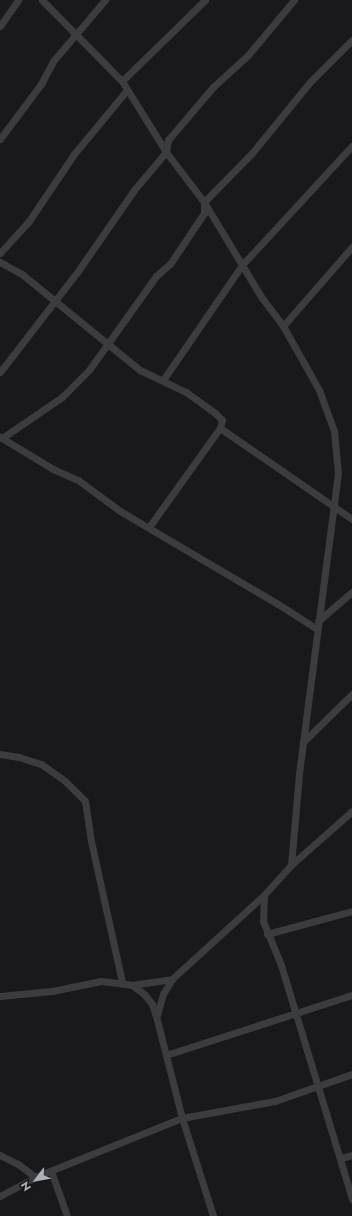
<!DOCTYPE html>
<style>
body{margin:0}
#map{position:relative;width:352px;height:1216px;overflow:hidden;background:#19191b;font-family:Jost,sans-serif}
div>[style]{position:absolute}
.minor>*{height:7px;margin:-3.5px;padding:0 3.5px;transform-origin:3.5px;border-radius:3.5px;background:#3b3c40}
span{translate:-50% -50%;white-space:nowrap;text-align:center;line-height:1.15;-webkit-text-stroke:4px #141416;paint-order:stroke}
.north{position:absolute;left:16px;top:1160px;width:40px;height:40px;-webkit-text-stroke:3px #141416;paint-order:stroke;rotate:238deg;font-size:11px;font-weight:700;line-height:16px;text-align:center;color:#adb2b9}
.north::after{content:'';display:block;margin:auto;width:14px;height:18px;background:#adb2b9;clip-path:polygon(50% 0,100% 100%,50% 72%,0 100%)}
</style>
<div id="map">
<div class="minor">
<i style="left:42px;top:0;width:114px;rotate:45.4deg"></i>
<i style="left:122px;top:81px;width:84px;rotate:58.2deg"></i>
<i style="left:166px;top:152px;width:63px;rotate:52.8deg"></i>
<i style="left:204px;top:202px;width:112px;rotate:58.9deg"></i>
<i style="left:262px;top:298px;width:35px;rotate:53deg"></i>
<i style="left:283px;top:326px;width:73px;rotate:60.6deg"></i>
<i style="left:319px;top:390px;width:44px;rotate:69.9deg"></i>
<i style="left:334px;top:431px;width:42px;rotate:84.6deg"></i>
<i style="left:338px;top:473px;width:304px;rotate:97.4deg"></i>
<i style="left:299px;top:774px;width:91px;rotate:95deg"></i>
<i style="left:0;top:26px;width:32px;rotate:-55deg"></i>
<i style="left:122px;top:81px;width:116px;rotate:-44.3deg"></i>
<i style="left:0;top:139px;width:69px;rotate:-53.3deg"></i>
<i style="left:41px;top:84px;width:27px;rotate:-62deg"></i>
<i style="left:54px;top:60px;width:79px;rotate:-49.6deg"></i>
<i style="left:0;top:253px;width:43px;rotate:-47.8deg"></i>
<i style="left:29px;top:221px;width:81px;rotate:-56.1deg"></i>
<i style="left:74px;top:154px;width:83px;rotate:-50.4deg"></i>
<i style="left:0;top:262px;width:26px;rotate:29deg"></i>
<i style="left:23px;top:275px;width:151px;rotate:39.1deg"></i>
<i style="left:140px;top:370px;width:51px;rotate:25.6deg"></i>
<i style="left:186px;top:392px;width:36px;rotate:36deg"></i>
<i style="left:215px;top:413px;width:10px;rotate:45deg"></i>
<i style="left:222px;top:420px;width:8px;rotate:104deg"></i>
<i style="left:220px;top:428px;width:160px;rotate:34.6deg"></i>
<i style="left:283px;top:326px;width:105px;rotate:-48.9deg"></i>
<i style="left:0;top:372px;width:128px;rotate:-52.3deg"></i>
<i style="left:78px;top:271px;width:98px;rotate:-55.3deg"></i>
<i style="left:134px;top:190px;width:50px;rotate:-49.9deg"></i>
<i style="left:166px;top:152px;width:12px;rotate:-81deg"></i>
<i style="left:168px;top:140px;width:70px;rotate:-49.7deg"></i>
<i style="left:213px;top:87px;width:47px;rotate:-42.4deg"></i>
<i style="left:248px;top:55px;width:72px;rotate:-50.1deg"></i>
<i style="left:163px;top:380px;width:140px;rotate:-55.5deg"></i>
<i style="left:242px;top:265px;width:162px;rotate:-47.3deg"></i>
<i style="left:0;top:437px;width:62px;rotate:31.1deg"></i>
<i style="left:53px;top:469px;width:27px;rotate:24deg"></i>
<i style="left:78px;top:480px;width:52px;rotate:36.4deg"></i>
<i style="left:120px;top:511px;width:183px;rotate:30.5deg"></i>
<i style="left:278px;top:604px;width:46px;rotate:32.7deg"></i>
<i style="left:2px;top:438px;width:73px;rotate:-34.3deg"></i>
<i style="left:62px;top:397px;width:38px;rotate:-45deg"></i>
<i style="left:89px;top:370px;width:115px;rotate:-54.5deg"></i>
<i style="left:156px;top:276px;width:18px;rotate:-41deg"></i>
<i style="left:170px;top:264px;width:61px;rotate:-56.3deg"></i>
<i style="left:204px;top:213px;width:11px;rotate:-90deg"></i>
<i style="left:204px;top:202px;width:69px;rotate:-45.6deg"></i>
<i style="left:252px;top:153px;width:92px;rotate:-50.8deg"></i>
<i style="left:310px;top:82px;width:59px;rotate:-45deg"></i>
<i style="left:149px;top:527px;width:122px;rotate:-54.4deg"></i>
<i style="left:318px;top:621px;width:45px;rotate:-40.5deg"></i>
<i style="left:303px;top:742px;width:69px;rotate:-44.4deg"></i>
<i style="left:0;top:754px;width:19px;rotate:9deg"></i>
<i style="left:19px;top:757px;width:23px;rotate:18deg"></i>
<i style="left:41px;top:764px;width:29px;rotate:35deg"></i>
<i style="left:65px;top:781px;width:28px;rotate:45deg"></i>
<i style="left:85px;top:801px;width:40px;rotate:81.5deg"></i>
<i style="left:91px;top:841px;width:144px;rotate:77.6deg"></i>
<i style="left:264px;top:895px;width:26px;rotate:92deg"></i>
<i style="left:263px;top:921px;width:48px;rotate:67.8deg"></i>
<i style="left:281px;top:965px;width:245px;rotate:73.1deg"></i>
<i style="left:267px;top:934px;width:88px;rotate:-15.1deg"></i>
<i style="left:132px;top:985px;width:40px;rotate:-8.5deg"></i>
<i style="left:0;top:996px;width:52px;rotate:-5.5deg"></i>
<i style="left:52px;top:991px;width:50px;rotate:-11.5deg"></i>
<i style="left:101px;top:981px;width:31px;rotate:7deg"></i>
<i style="left:132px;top:985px;width:15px;rotate:37deg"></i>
<i style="left:144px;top:994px;width:13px;rotate:51deg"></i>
<i style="left:152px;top:1004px;width:13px;rotate:72deg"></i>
<i style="left:156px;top:1016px;width:105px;rotate:75.7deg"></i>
<i style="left:182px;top:1118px;width:103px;rotate:72.4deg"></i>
<i style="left:157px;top:1015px;width:22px;rotate:-74deg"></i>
<i style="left:163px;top:994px;width:17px;rotate:-59deg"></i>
<i style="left:172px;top:979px;width:125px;rotate:-42.4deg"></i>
<i style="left:264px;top:895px;width:40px;rotate:-48deg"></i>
<i style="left:291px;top:865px;width:81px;rotate:-41.5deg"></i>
<i style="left:166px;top:1055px;width:195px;rotate:-17.9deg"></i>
<i style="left:0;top:1155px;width:20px;rotate:27deg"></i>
<i style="left:18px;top:1164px;width:21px;rotate:37deg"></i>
<i style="left:341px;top:1158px;width:11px;rotate:-15deg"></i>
<i style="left:51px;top:1171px;width:48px;rotate:70.4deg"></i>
<i style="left:0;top:1196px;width:40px;rotate:-28deg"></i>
<i style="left:35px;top:1177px;width:158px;rotate:-21.9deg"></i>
<i style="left:182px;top:1118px;width:95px;rotate:-10.4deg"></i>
<i style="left:275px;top:1101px;width:82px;rotate:-19.3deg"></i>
</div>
<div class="north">N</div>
</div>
